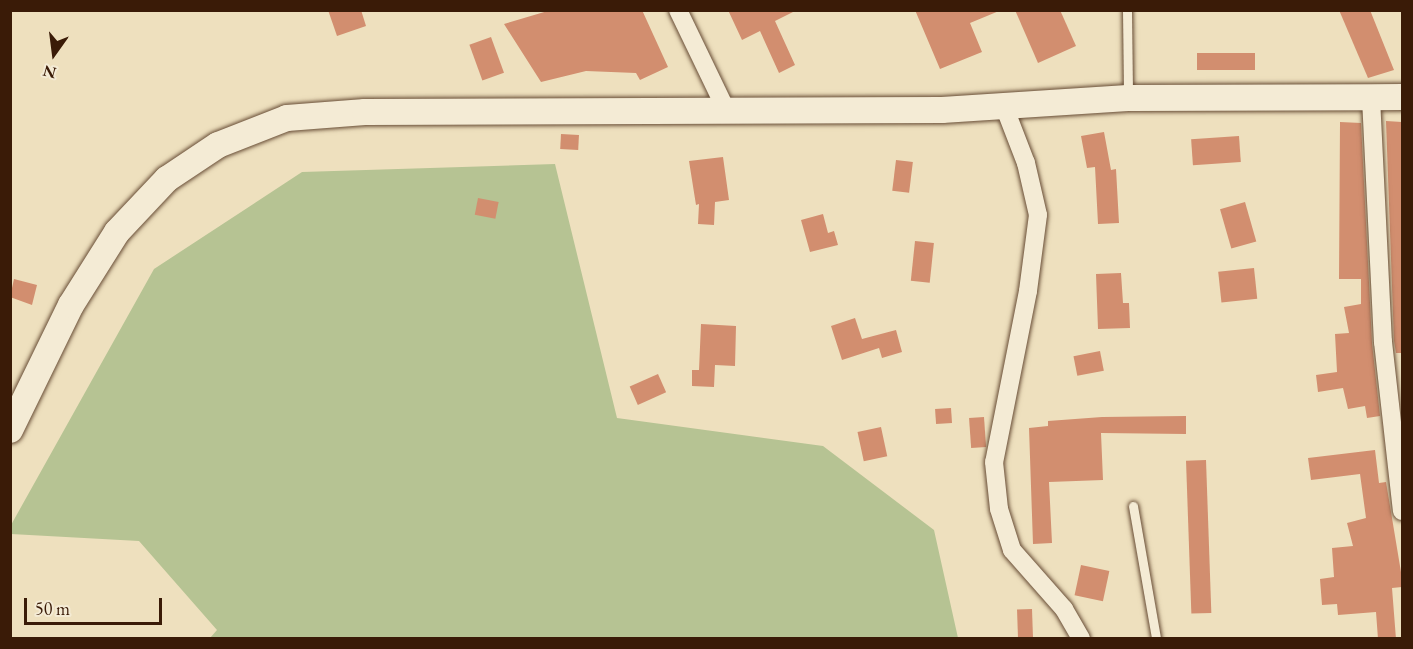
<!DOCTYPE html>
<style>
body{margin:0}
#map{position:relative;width:1413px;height:649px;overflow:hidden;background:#eee0be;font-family:"EB Garamond",serif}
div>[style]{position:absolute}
.green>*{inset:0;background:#b6c393}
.building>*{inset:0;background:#d28e6f;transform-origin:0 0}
.roads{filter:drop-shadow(0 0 2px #674c35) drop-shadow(0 0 2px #674c35)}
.service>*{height:9px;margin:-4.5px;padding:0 4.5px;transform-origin:4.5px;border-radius:4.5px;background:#f4ebd5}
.minor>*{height:18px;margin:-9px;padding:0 9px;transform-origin:9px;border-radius:9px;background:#f4ebd5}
.secondary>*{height:26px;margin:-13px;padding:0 13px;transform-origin:13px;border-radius:13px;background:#f4ebd5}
span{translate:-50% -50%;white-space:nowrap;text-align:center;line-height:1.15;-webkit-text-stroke:6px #f4ebd5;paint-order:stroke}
.frame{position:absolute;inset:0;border:12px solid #3a1b07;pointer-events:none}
.north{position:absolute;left:24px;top:24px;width:60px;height:60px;-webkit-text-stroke:4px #f4ebd5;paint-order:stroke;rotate:194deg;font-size:16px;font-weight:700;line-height:24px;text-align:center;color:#3a1b07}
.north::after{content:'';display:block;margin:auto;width:21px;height:27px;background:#3a1b07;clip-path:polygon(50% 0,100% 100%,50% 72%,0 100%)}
.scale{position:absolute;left:24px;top:598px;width:138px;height:27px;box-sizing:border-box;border:3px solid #3a1b07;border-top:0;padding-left:8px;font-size:18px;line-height:21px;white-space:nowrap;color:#3a1b07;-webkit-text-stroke:4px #f4ebd5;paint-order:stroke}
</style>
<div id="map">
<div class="green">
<i style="clip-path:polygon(555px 164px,617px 418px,823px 446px,934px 530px,958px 638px,210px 638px,217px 630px,139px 541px,11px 534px,11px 525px,154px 269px,302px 172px)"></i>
</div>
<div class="building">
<i style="clip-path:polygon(328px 10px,361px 10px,366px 26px,337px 36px)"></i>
<i style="clip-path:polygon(551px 10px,642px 10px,668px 67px,640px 80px,636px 73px,586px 71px,541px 82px,504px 24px)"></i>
<i style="clip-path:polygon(728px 10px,797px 10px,775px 21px,795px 65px,779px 73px,760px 31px,742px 40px)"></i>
<i style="clip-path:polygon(915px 10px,999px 10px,999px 11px,970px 23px,982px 52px,940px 69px)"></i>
<i style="clip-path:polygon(1015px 10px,1060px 10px,1076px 46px,1038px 63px)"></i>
<i style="clip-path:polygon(1339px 10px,1370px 10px,1394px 70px,1368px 78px)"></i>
<i style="left:491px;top:37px;width:38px;height:23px;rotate:70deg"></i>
<i style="left:1255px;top:53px;width:17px;height:58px;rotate:90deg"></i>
<i style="clip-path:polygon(1386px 121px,1402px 122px,1402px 353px,1396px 353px,1394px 341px)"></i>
<i style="clip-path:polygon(1340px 122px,1361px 123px,1372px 343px,1380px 416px,1367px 418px,1365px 406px,1348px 409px,1343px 388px,1318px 392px,1316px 375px,1337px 372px,1335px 334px,1349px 333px,1344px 307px,1361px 304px,1361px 279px,1339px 279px)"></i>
<i style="clip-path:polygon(1104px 132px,1111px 170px,1116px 169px,1119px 223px,1098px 224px,1095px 167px,1087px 168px,1081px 136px)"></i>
<i style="left:561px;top:134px;width:18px;height:15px;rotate:3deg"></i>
<i style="left:1239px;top:136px;width:26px;height:48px;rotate:86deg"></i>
<i style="clip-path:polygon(723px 157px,729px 200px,715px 202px,714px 225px,698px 224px,699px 204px,696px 205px,689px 161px)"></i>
<i style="left:896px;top:160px;width:17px;height:31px;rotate:7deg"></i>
<i style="left:478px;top:198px;width:21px;height:17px;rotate:11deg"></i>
<i style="left:1245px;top:202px;width:41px;height:26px;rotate:74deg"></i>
<i style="clip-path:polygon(823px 214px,828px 233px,834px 231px,838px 245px,810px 252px,801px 220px)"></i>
<i style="left:915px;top:241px;width:19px;height:40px;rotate:6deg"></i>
<i style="left:1254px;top:268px;width:31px;height:36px;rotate:84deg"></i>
<i style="clip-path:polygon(1121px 273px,1123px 303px,1129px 303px,1130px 328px,1098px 329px,1096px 274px)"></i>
<i style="clip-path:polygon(14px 279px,37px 285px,32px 305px,10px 297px)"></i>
<i style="clip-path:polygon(855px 318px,862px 339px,896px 330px,902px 352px,882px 358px,879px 348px,842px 360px,831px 326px)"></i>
<i style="clip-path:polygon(701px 324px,736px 326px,735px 366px,715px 365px,714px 387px,692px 386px,692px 370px,699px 370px)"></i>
<i style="left:1100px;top:351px;width:20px;height:27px;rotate:79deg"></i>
<i style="left:658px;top:374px;width:20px;height:31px;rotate:66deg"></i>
<i style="left:951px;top:408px;width:15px;height:16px;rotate:86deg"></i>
<i style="clip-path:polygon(1186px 416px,1186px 434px,1101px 433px,1103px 480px,1049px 482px,1052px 543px,1033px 544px,1029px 428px,1048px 426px,1048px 421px,1102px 417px)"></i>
<i style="left:984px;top:417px;width:30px;height:15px;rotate:86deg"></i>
<i style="left:881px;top:427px;width:30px;height:24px;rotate:78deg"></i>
<i style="clip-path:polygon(1375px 450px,1379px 483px,1386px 482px,1401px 572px,1402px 587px,1392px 588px,1396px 639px,1378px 639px,1376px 612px,1338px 615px,1337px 604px,1322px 605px,1320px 579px,1334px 577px,1332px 548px,1353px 546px,1347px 523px,1366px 518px,1360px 474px,1311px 480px,1308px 458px)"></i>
<i style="left:1206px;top:460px;width:153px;height:20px;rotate:88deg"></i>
<i style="left:1081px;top:565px;width:29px;height:31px;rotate:12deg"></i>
<i style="left:1032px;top:609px;width:30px;height:15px;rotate:88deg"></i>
</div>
<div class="roads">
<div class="service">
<i style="left:1127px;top:10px;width:85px;rotate:89.3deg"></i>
<i style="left:1133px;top:506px;width:134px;rotate:80.1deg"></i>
</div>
<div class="minor">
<i style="left:678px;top:10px;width:113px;rotate:64.3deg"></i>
<i style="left:1371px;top:98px;width:244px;rotate:87.2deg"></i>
<i style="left:1383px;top:342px;width:170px;rotate:83.6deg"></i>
<i style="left:1004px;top:106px;width:61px;rotate:68.9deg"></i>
<i style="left:1026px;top:163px;width:53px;rotate:77deg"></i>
<i style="left:1038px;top:215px;width:77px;rotate:97.5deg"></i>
<i style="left:1028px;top:291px;width:174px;rotate:101.2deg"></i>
<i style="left:994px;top:462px;width:47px;rotate:83.9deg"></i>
<i style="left:999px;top:509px;width:43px;rotate:72.4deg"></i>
<i style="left:1012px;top:550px;width:79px;rotate:48.6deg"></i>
<i style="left:1064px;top:609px;width:34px;rotate:60deg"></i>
</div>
<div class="secondary">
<i style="left:10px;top:430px;width:139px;rotate:-64deg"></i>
<i style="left:71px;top:305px;width:86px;rotate:-57.8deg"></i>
<i style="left:117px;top:232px;width:73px;rotate:-46.7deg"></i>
<i style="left:167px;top:179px;width:61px;rotate:-33.7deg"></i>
<i style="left:218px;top:145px;width:74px;rotate:-21.4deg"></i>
<i style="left:287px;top:118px;width:78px;rotate:-4.4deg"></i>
<i style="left:365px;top:112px;width:577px;rotate:-0.2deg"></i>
<i style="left:942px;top:110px;width:186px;rotate:-3.7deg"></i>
<i style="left:1128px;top:98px;width:274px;rotate:-0.2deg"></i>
</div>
</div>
<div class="frame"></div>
<div class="north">N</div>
<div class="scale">50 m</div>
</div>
